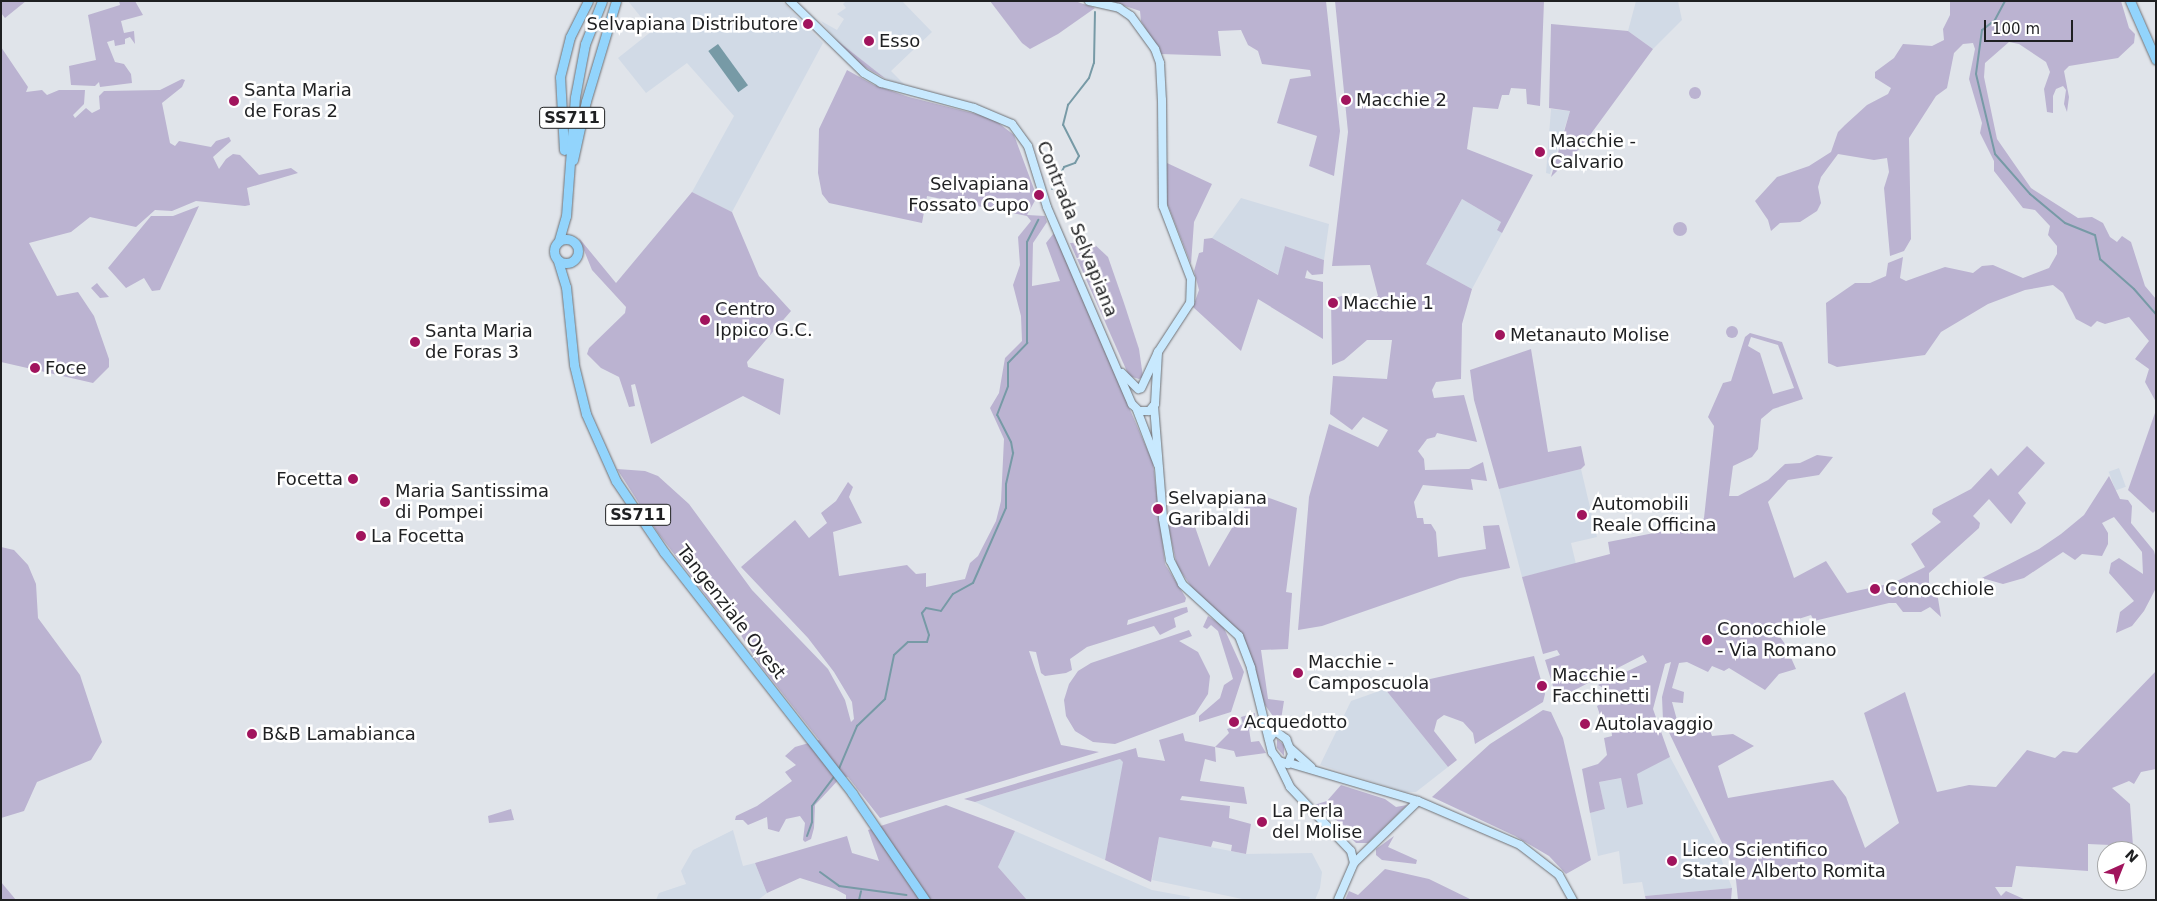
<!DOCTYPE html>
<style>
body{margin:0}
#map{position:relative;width:2157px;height:901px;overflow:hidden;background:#e0e4ea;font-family:"DejaVu Sans",sans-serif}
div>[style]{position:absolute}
.built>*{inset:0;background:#d1dae6;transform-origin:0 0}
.green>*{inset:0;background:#bbb3d1}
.round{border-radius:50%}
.water>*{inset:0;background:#779aa6;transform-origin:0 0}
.stream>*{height:2px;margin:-1px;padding:0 1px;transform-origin:1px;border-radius:1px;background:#779aa6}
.roads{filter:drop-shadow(0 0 1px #6f7277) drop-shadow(0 0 1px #6f7277)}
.secondary>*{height:8px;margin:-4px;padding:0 4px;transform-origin:4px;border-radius:4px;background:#c8e9fe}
.primary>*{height:9px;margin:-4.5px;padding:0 4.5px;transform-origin:4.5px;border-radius:4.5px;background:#92d4fc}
.primary>.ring{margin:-4.5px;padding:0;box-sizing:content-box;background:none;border:9px solid #92d4fc;border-radius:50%}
.dots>*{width:14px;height:14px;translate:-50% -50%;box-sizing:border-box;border:2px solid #fff;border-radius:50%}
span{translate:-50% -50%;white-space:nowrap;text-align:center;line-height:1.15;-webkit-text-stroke:5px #fff;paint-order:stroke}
.shield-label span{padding:1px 4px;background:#fff;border:1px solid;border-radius:4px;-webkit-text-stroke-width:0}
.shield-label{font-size:16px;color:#1f2022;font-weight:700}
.poi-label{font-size:18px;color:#1f2022}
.right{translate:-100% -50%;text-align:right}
.left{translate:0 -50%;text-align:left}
.street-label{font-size:18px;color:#1f2022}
.frame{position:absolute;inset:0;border:2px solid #1f2022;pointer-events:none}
.north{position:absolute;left:2097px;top:841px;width:50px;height:50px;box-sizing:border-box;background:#fff;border:1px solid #a5a6a7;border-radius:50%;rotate:44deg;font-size:14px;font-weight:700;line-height:20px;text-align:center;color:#1f2022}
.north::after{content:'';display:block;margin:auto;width:18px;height:22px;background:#a1145d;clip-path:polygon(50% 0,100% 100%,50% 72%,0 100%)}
.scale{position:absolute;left:1984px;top:20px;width:89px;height:22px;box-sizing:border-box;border:2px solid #1f2022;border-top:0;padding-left:6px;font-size:15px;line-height:18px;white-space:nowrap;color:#1f2022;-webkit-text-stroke:4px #fff;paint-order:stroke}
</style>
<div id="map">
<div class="built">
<i style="clip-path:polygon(628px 1px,782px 1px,823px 43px,732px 212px,692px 192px,734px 116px,687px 63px,646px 93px,618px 58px,652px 31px)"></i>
<i style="clip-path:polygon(846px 1px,902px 1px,932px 32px,891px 71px,905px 85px,886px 79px,834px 38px,821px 21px,837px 30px,844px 19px,837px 14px,846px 8px,843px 4px)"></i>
<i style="clip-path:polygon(1636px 1px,1678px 1px,1682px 20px,1653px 49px,1628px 31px)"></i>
<i style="clip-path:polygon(1551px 109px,1570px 111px,1550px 174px,1546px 173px)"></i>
<i style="clip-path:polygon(1241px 198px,1329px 224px,1324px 260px,1285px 246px,1279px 275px,1212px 238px)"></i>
<i style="clip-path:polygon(1462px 199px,1501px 222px,1497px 229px,1502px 233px,1472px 289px,1426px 264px)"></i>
<i style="left:2119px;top:468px;width:20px;height:11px;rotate:70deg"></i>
<i style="clip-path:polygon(1581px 469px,1597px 537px,1571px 543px,1576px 564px,1522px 577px,1499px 489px)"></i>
<i style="clip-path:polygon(1385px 689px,1448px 767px,1416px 792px,1405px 792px,1320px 765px,1351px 701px)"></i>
<i style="clip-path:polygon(1670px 757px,1714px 839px,1732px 888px,1645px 896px,1642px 882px,1623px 884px,1619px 851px,1598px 856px,1590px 813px,1605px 809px,1599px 782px,1622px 778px,1627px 808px,1637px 773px)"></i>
<i style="clip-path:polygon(1120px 759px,1124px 762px,1105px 860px,975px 802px)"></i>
<i style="clip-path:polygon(733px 830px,743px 866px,755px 863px,767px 893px,758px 900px,656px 900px,659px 893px,686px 884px,681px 871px,693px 850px)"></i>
<i style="clip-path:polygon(1015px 831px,1152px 890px,1190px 897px,1189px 900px,1027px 900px,998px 867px)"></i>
<i style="clip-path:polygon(1159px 837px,1246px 854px,1312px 853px,1322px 872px,1320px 888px,1315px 900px,1247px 900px,1152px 880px)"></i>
</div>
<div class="green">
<i style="clip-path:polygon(1px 1px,26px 1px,5px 18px,1px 13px)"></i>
<i style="clip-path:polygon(119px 1px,135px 1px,143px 15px,121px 21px,124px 33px,134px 31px,135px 44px,130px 37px,125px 39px,125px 44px,115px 46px,114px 40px,107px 42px,115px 62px,124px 64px,131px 74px,132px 83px,100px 87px,99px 82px,95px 86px,71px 85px,69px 66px,96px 60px,88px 15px,120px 5px)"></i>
<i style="clip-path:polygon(990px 1px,1075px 1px,1095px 8px,1058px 34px,1030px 49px,1022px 43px)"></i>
<i style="clip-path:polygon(1110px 1px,1326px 1px,1340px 131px,1334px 176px,1309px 166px,1317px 136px,1277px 123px,1290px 79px,1311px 76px,1310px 70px,1262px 64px,1258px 51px,1248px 45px,1241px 30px,1218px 31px,1221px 56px,1161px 54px,1141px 21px,1140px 11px)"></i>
<i style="clip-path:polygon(1335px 1px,1544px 1px,1540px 106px,1527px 104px,1526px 89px,1511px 88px,1509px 95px,1502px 95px,1498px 109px,1473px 107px,1467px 149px,1533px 175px,1502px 233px,1497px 230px,1501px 222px,1462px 199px,1426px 264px,1472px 289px,1462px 324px,1461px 379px,1436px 382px,1432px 390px,1434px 398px,1464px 395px,1477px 442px,1437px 433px,1435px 437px,1427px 439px,1418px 451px,1424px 459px,1425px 470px,1469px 469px,1483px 462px,1487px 481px,1471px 479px,1473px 490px,1423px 485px,1414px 502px,1417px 518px,1423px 518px,1424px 524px,1431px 524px,1436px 532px,1438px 557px,1486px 549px,1483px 526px,1499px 525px,1510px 568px,1460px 578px,1322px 626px,1298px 630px,1309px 497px,1329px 424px,1378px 447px,1388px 430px,1363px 417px,1352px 430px,1330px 414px,1333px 376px,1387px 379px,1392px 340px,1367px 340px,1344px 360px,1332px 365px,1331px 299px,1349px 294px,1352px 302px,1360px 302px,1378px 296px,1370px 265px,1332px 266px,1348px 132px)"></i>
<i style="clip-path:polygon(1950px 1px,2121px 1px,2129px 28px,2135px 34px,2134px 43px,2118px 58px,2069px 66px,2064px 71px,2069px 97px,2067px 112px,2064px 104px,2066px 90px,2063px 86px,2056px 89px,2053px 96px,2053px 113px,2047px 112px,2044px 89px,2050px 72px,2046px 62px,2019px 44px,2009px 42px,1985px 63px,1984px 77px,1997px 139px,2031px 188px,2078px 218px,2092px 217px,2103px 223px,2110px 237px,2117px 242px,2122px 236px,2131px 242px,2145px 286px,2156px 299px,2156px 402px,2145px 382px,2149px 369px,2135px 359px,2149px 341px,2129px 317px,2105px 324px,2097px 321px,2091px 327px,2076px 319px,2063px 293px,2053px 285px,2025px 290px,1988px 304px,1941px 332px,1925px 355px,1837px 367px,1828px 363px,1826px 303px,1855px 283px,1870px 283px,1886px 276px,1888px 263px,1903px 257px,1900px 278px,1906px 281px,1945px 267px,1973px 273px,1982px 266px,1993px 265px,2023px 278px,2049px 268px,2057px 254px,2057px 246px,2048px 235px,2050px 226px,2035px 210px,2023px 208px,1994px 171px,1994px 161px,1980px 133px,1982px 123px,1969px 79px,1975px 49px,1973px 43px,1963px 44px,1954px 53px,1947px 88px,1936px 96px,1909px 138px,1911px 239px,1904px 251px,1890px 256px,1884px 188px,1889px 172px,1887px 158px,1874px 160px,1838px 154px,1821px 177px,1818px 187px,1821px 203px,1817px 211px,1800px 222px,1780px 223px,1771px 231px,1768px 220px,1755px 201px,1777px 177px,1809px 166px,1831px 152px,1838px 132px,1845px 125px,1867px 105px,1888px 94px,1891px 88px,1875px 78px,1875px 72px,1894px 58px,1903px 44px,1932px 46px,1944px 40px,1943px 29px,1950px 15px)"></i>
<i style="clip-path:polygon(1551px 24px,1628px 31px,1653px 49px,1582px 146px,1551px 177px,1570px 111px,1549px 108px)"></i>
<i style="clip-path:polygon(834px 38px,886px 79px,859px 64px)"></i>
<i style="clip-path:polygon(1px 47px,28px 87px,26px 92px,42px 90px,47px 95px,59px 90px,85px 90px,84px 104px,73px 115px,75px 118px,86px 108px,92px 113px,100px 109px,99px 96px,104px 91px,160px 90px,182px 79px,185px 80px,182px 87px,162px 103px,170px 143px,175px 146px,179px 141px,211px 147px,216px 141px,229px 137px,231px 141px,213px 157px,219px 169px,226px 159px,233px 154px,240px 155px,259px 175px,291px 168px,298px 173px,247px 188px,250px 205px,245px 206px,196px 201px,172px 211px,155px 210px,136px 227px,90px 217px,71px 232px,29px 243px,57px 296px,78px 292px,94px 316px,109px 359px,109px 367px,93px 383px,1px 362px)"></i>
<i style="clip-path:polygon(847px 70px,874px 85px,909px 97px,992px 118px,1014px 135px,1037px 197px,1027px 215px,1045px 216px,1047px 222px,1033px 243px,1032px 286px,1060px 281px,1046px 243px,1054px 233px,1153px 463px,1165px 564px,1186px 598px,1185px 602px,1128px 620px,1127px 625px,1182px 608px,1187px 607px,1188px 612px,1174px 618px,1176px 627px,1160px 635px,1154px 626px,1087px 647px,1070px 659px,1072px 670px,1066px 673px,1045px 676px,1041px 673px,1036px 652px,1029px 651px,1061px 745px,1099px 752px,880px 818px,848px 777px,842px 776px,815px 805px,814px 828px,811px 839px,805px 842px,803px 840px,805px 823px,800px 816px,786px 819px,779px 832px,768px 829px,767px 817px,748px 825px,743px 820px,735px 820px,736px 816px,757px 806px,792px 781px,785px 772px,796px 765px,785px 756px,795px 747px,819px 740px,760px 665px,735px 626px,716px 609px,658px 533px,617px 469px,645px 471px,658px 476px,689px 504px,752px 590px,828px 669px,845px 700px,851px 722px,854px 719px,852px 702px,834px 672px,808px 638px,741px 567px,795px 520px,809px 538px,827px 523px,821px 513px,836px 501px,848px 482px,853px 487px,849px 497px,862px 523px,833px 532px,839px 576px,907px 565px,916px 574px,926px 573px,926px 587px,965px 579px,970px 563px,978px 556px,996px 521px,1001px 501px,1004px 439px,990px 408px,999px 393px,1005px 358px,1022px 341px,1021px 316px,1013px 285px,1020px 265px,1018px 237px,1031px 221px,1027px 216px,927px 196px,922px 223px,829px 203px,822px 194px,818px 173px,819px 129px)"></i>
<i class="round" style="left:1689px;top:87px;width:12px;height:12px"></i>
<i style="clip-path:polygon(1167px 163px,1212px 184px,1194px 222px,1191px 264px,1167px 203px)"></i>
<i style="clip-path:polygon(692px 192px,732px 212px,759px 276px,791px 311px,747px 362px,748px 367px,784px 379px,780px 415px,743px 396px,651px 444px,635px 384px,631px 385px,635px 406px,629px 407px,619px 377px,601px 368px,587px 354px,589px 348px,625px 313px,626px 307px,592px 270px,579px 238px,616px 283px)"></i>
<i style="clip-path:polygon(199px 206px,160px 290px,152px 291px,144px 278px,126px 288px,108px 268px,151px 216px,173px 216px)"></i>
<i class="round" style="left:1673px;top:222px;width:14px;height:14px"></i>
<i style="clip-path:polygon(1212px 238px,1278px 275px,1285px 246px,1324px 260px,1323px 274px,1312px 275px,1307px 270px,1305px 278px,1323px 282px,1323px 339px,1258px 299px,1241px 351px,1193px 307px,1199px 290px,1194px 271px,1199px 253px,1203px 252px,1204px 239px)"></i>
<i style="clip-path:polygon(1092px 242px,1108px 257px,1124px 303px,1139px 349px,1143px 377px,1139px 379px,1129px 376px,1070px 243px)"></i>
<i style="clip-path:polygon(97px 283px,101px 288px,109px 297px,100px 298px,91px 288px)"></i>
<i class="round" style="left:1726px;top:326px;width:12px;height:12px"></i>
<i style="clip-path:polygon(evenodd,1750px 333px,1782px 342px,1803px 399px,1773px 409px,1761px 419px,1758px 449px,1752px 457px,1733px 466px,1729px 496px,1738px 496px,1768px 480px,1785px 464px,1800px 463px,1817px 455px,1833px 457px,1819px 475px,1788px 480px,1768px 502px,1794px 578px,1826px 561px,1847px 593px,1893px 583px,1925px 567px,1911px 544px,1941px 522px,1932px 514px,1933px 509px,1971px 489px,1991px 468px,1998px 476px,2027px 446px,2045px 463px,2018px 493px,2026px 503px,2011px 524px,1989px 499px,1973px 516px,1980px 523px,1979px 528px,1929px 573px,1929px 586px,1936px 586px,1941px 617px,1930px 607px,1921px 612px,1903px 612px,1896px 603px,1889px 603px,1814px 621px,1811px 615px,1773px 627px,1785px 644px,1796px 669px,1779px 674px,1765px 690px,1729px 668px,1724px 671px,1712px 666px,1708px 672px,1687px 662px,1679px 663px,1672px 688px,1684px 692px,1683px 703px,1672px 702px,1677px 720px,1694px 724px,1699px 731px,1709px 728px,1712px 736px,1733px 734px,1754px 746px,1718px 766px,1728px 798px,1833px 780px,1846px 797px,1865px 848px,1899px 823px,1864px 713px,1905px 692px,1937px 792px,1969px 785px,1996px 787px,2027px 750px,2055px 758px,2063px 751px,2077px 753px,2156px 671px,2156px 769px,2141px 772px,2134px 784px,2129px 781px,2112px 788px,2130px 804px,2133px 846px,2088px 844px,2088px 871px,2016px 866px,2012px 887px,1995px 887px,2001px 896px,2006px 891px,2026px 900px,1738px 900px,1735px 870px,1663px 720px,1662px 697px,1671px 662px,1665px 664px,1653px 709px,1670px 757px,1637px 774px,1643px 804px,1627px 808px,1621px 778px,1599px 782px,1605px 809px,1590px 813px,1582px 769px,1598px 764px,1607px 755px,1604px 738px,1612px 736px,1611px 724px,1603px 724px,1597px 706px,1617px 695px,1598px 685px,1647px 662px,1643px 655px,1557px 699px,1545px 660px,1560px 655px,1557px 650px,1543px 654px,1522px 577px,1610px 554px,1608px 542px,1700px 524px,1704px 518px,1714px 426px,1708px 417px,1723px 383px,1731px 381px,1745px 337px,1750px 333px,1751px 337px,1778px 345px,1794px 388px,1773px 394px,1760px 353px,1748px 346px,1751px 337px)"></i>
<i style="clip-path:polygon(1531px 349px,1548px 452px,1581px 446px,1585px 465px,1581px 469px,1499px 489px,1474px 400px,1470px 370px)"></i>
<i style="clip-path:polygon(2156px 410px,2156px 510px,2153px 513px,2128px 490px)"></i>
<i style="clip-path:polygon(2109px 476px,2120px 499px,2128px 500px,2132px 506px,2131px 523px,2154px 551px,2156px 559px,2156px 588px,2144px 611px,2132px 626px,2116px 633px,2120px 612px,2134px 601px,2109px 573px,2111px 563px,2119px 558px,2143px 574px,2142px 552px,2114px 517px,2102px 523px,2108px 533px,2108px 544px,2102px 556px,2082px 554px,2075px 560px,2063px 552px,2024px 578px,2003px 584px,1982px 578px,2039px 549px,2061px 534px,2084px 515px)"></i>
<i style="clip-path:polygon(1253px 492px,1297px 508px,1286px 592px,1292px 593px,1288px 649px,1261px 650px,1268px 699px,1284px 701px,1280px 726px,1265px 705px,1243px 635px,1195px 592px,1177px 566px,1168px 525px,1194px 524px,1209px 567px)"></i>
<i style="clip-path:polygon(1px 547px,14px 550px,28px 565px,36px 584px,38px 618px,80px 675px,102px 742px,91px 760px,37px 782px,24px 811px,1px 818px)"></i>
<i style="clip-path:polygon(1208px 616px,1223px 626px,1244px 672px,1231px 712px,1199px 722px,1199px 716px,1220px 698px,1224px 685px,1233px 679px,1218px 631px,1211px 625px,1207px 629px,1203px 627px)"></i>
<i style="clip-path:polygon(1189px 630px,1192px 636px,1179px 641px,1198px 652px,1210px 676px,1208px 694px,1195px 714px,1115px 744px,1093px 742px,1075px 731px,1066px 716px,1064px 700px,1069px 684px,1078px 671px,1091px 663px)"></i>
<i style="clip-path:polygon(1534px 656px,1545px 694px,1543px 702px,1475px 744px,1473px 733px,1463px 722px,1444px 715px,1437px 720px,1434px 731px,1457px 760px,1448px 767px,1385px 689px)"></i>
<i style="clip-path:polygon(1543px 710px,1551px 712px,1563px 738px,1591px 860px,1566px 874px,1549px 856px,1515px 836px,1432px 797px,1490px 744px)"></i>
<i style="clip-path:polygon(1255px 713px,1254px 724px,1249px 729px,1251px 742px,1259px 741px,1266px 753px,1236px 757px,1234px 751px,1215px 747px,1216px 762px,1205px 759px,1200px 781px,1244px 787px,1247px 804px,1182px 796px,1180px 800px,1230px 806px,1229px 818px,1251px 824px,1246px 854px,1231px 851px,1232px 845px,1213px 841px,1211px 847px,1159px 837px,1151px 882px,1105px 860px,1123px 762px,1120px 759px,975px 802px,964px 799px,1136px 748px,1138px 757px,1165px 761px,1159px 740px,1183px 733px,1185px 741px,1215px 747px,1229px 733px,1227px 729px,1243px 724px,1241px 717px)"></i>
<i style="clip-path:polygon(1277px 739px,1284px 745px,1284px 756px,1277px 748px)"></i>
<i style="clip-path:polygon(1341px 785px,1385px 799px,1396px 807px,1407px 805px,1368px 843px,1356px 843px,1348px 835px,1348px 828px,1314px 805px,1327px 801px)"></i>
<i style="clip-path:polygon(946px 805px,1015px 831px,998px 867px,1027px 900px,846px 900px,846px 895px,835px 889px,800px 878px,767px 893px,755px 863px,847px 836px,852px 853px,879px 861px,868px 830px)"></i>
<i style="clip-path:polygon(511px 809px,514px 820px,489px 823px,488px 816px)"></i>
<i style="clip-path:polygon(1394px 836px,1388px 847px,1417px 860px,1416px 864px,1382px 860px,1376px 855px,1376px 849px)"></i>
<i style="clip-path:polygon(1385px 869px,1429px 879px,1472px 900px,1345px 900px,1349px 891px,1358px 895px)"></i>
<i style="clip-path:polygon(1px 882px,16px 900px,1px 900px)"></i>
<i style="clip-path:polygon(1732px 888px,1731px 900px,1646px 900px,1645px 896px)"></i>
</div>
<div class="water">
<i style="left:718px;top:44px;width:51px;height:12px;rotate:54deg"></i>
</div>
<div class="stream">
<i style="left:2005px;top:1px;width:21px;rotate:118deg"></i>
<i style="left:1995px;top:20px;width:16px;rotate:142deg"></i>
<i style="left:1982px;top:30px;width:44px;rotate:97.8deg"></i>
<i style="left:1976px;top:74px;width:82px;rotate:76.6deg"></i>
<i style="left:1995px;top:154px;width:53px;rotate:48.8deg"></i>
<i style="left:2030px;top:194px;width:45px;rotate:39.6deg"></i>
<i style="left:2065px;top:223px;width:32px;rotate:22deg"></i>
<i style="left:2095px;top:235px;width:25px;rotate:78deg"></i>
<i style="left:2100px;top:259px;width:45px;rotate:41.4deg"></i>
<i style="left:2134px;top:289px;width:33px;rotate:49deg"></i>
<i style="left:1052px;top:189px;width:25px;rotate:-61deg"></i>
<i style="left:1064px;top:167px;width:12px;rotate:-20deg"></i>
<i style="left:1075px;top:163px;width:8px;rotate:-60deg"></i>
<i style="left:1079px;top:156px;width:35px;rotate:-117deg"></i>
<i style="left:1063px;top:125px;width:21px;rotate:-76deg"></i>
<i style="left:1068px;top:105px;width:34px;rotate:-52deg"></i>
<i style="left:1089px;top:78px;width:16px;rotate:-72deg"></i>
<i style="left:1094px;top:63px;width:51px;rotate:-88.9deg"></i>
<i style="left:838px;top:771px;width:49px;rotate:-67.1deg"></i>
<i style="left:857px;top:726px;width:39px;rotate:-44deg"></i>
<i style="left:885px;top:699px;width:45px;rotate:-78.4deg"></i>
<i style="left:894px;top:655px;width:19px;rotate:-43deg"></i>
<i style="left:908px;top:642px;width:19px"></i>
<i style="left:927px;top:642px;width:7px;rotate:-74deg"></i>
<i style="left:929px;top:635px;width:23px;rotate:-108deg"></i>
<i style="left:922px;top:613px;width:6px;rotate:-51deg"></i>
<i style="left:926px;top:608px;width:15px;rotate:11deg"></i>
<i style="left:941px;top:611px;width:21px;rotate:-55deg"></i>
<i style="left:953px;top:594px;width:23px;rotate:-29deg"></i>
<i style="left:973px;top:583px;width:82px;rotate:-66.3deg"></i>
<i style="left:1006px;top:508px;width:24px;rotate:-90deg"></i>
<i style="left:1006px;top:484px;width:32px;rotate:-77deg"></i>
<i style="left:1013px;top:453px;width:11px;rotate:-100deg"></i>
<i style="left:1011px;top:442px;width:30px;rotate:-117deg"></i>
<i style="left:997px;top:415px;width:31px;rotate:-69deg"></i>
<i style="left:1008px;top:386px;width:23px;rotate:-90deg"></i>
<i style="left:1008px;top:363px;width:28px;rotate:-46deg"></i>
<i style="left:1027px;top:343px;width:101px;rotate:-90deg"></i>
<i style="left:1027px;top:242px;width:25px;rotate:-63deg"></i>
<i style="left:807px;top:836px;width:15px;rotate:-70deg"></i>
<i style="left:812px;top:822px;width:16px;rotate:-90deg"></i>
<i style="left:812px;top:806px;width:39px;rotate:-53deg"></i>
<i style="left:820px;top:872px;width:24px;rotate:36deg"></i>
<i style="left:839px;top:886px;width:68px;rotate:7.7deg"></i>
<i style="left:859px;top:900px;width:9px;rotate:-77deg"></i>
</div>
<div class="roads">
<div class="secondary">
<i style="left:790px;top:1px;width:103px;rotate:44.2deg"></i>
<i style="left:864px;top:73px;width:20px;rotate:30deg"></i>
<i style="left:881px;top:83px;width:96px;rotate:15deg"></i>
<i style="left:974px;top:108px;width:41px;rotate:22.8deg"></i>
<i style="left:1012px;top:124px;width:27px;rotate:54deg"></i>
<i style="left:1028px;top:146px;width:64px;rotate:72.7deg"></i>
<i style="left:1047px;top:207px;width:215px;rotate:66.7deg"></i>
<i style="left:1132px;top:404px;width:10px;rotate:45deg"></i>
<i style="left:1139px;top:411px;width:10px"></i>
<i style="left:1149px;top:411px;width:9px;rotate:-49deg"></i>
<i style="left:1155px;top:404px;width:52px;rotate:-86.7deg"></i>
<i style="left:1089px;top:1px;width:31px;rotate:13deg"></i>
<i style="left:1119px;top:8px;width:14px;rotate:34deg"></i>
<i style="left:1131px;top:16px;width:41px;rotate:54deg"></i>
<i style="left:1155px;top:49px;width:15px;rotate:70deg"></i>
<i style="left:1160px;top:63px;width:37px;rotate:87deg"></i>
<i style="left:1162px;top:100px;width:106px;rotate:89.5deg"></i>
<i style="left:1163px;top:206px;width:78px;rotate:69deg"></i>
<i style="left:1191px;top:279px;width:24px;rotate:92deg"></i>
<i style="left:1190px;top:303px;width:59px;rotate:123.1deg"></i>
<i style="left:1158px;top:352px;width:40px;rotate:115deg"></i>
<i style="left:1122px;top:373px;width:23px;rotate:45deg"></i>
<i style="left:1154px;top:406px;width:113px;rotate:85.4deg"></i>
<i style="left:1163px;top:519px;width:42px;rotate:80.3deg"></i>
<i style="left:1170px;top:560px;width:27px;rotate:63deg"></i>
<i style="left:1182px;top:584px;width:77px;rotate:42.4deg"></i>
<i style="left:1239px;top:636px;width:34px;rotate:69deg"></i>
<i style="left:1251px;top:668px;width:87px;rotate:76deg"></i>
<i style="left:1272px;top:752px;width:11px;rotate:52deg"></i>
<i style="left:1279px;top:761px;width:9px;rotate:18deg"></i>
<i style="left:1137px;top:410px;width:59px;rotate:69.1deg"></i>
<i style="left:1269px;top:739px;width:10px;rotate:-53deg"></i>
<i style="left:1275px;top:731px;width:14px;rotate:36deg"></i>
<i style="left:1286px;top:739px;width:16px;rotate:68deg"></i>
<i style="left:1292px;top:754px;width:11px;rotate:112deg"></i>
<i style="left:1291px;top:749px;width:27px;rotate:42deg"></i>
<i style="left:1276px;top:758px;width:32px;rotate:64deg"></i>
<i style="left:1290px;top:787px;width:88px;rotate:46.4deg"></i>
<i style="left:1351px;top:851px;width:12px;rotate:76deg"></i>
<i style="left:1354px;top:863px;width:40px;rotate:113.4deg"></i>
<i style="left:1289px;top:763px;width:134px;rotate:16.4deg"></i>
<i style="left:1418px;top:801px;width:111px;rotate:23.3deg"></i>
<i style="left:1520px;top:845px;width:49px;rotate:37.6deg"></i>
<i style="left:1559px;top:875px;width:29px;rotate:61deg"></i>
<i style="left:1354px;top:863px;width:89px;rotate:-44.1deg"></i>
</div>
<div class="primary">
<i style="left:2130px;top:1px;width:64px;rotate:66.2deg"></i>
<i style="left:564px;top:150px;width:73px;rotate:-93.1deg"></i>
<i style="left:560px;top:77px;width:41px;rotate:-76deg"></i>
<i style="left:570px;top:37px;width:40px;rotate:-63.4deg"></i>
<i style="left:573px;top:160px;width:60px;rotate:-77.6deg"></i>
<i style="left:586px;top:101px;width:104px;rotate:-73.3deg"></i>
<i class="ring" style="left:554px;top:239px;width:15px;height:15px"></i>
<i style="left:559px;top:240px;width:25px;rotate:-74deg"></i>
<i style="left:566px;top:216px;width:119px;rotate:-85.7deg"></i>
<i style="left:575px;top:97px;width:54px;rotate:-79.3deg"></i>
<i style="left:585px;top:44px;width:46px;rotate:-68.4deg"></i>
<i style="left:558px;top:261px;width:27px;rotate:73deg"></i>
<i style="left:566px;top:287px;width:78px;rotate:84.1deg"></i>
<i style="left:574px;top:365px;width:50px;rotate:76.2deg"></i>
<i style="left:586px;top:414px;width:73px;rotate:65.9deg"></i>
<i style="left:616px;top:481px;width:86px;rotate:55.9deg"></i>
<i style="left:664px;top:552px;width:306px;rotate:52deg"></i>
<i style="left:852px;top:793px;width:130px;rotate:55.7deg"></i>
</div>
</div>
<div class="dots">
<i style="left:808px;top:24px;background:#a1145d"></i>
<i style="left:869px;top:41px;background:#a1145d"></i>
<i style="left:1346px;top:100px;background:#a1145d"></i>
<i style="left:234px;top:101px;background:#a1145d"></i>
<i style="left:1540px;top:152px;background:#a1145d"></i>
<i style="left:1039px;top:195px;background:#a1145d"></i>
<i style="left:1333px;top:303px;background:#a1145d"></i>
<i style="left:705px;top:320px;background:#a1145d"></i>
<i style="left:1500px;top:335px;background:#a1145d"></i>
<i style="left:415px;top:342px;background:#a1145d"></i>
<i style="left:35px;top:368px;background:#a1145d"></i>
<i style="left:353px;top:479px;background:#a1145d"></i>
<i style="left:385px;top:502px;background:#a1145d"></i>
<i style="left:1158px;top:509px;background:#a1145d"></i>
<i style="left:1582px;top:515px;background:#a1145d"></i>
<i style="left:361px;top:536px;background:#a1145d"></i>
<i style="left:1875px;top:589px;background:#a1145d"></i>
<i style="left:1707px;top:640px;background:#a1145d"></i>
<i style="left:1298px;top:673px;background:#a1145d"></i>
<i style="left:1542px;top:686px;background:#a1145d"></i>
<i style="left:1234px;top:722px;background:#a1145d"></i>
<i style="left:1585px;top:724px;background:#a1145d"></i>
<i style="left:252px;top:734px;background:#a1145d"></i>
<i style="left:1262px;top:822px;background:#a1145d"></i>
<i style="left:1672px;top:861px;background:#a1145d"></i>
</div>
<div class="shield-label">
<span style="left:572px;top:118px">SS711</span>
<span style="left:638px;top:515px">SS711</span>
</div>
<div class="poi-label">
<span class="right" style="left:798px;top:24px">Selvapiana Distributore</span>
<span class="left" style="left:879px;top:41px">Esso</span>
<span class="left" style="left:244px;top:101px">Santa Maria<br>de Foras 2</span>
<span class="left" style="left:1356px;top:100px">Macchie 2</span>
<span class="left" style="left:1550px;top:152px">Macchie -<br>Calvario</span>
<span class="right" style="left:1029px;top:195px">Selvapiana<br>Fossato Cupo</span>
<span class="left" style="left:1343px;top:303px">Macchie 1</span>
<span class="left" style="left:715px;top:320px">Centro<br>Ippico G.C.</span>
<span class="left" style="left:425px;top:342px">Santa Maria<br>de Foras 3</span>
<span class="left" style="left:1510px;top:335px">Metanauto Molise</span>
<span class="left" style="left:45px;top:368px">Foce</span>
<span class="right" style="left:343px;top:479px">Focetta</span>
<span class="left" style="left:395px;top:502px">Maria Santissima<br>di Pompei</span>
<span class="left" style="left:1168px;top:509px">Selvapiana<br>Garibaldi</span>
<span class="left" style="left:1592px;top:515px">Automobili<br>Reale Officina</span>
<span class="left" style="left:371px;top:536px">La Focetta</span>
<span class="left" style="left:1885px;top:589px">Conocchiole</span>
<span class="left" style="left:1717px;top:640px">Conocchiole<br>- Via Romano</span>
<span class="left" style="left:1308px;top:673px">Macchie -<br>Camposcuola</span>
<span class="left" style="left:1552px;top:686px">Macchie -<br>Facchinetti</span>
<span class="left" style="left:1244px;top:722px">Acquedotto</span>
<span class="left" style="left:1595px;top:724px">Autolavaggio</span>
<span class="left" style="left:262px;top:734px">B&amp;B Lamabianca</span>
<span class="left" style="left:1272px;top:822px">La Perla<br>del Molise</span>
<span class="left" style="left:1682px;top:861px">Liceo Scientifico<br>Statale Alberto Romita</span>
</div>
<div class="street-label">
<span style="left:1077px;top:229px;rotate:68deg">Contrada Selvapiana</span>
<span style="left:731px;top:612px;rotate:52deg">Tangenziale Ovest</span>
</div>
<div class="frame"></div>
<div class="north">N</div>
<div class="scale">100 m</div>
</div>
